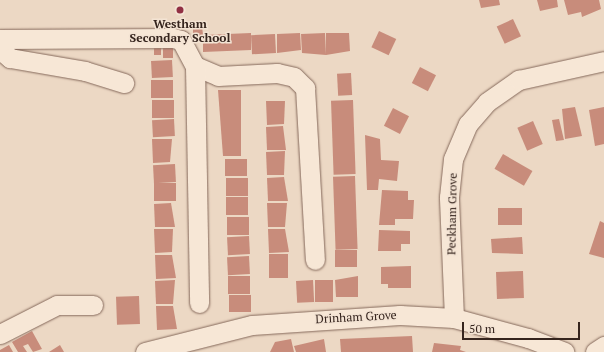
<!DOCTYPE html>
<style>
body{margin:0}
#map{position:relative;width:604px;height:352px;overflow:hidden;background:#ecd8c4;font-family:"PT Serif",serif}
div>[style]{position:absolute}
.building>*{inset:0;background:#c88c7b;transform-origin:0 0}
.roads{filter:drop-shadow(0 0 1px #85695b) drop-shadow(0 0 1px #85695b)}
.minor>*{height:19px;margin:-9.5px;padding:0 9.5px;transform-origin:9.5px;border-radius:9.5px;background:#f7e7d6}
.dots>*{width:11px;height:11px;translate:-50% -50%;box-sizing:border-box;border:2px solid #f3e3d3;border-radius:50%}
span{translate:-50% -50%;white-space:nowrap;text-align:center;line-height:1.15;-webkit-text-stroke:3px #f3e3d3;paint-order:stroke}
.poi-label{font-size:12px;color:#36251e;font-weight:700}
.street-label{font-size:12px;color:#36251e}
.scale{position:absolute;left:462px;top:322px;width:118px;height:18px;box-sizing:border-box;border:2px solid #36251e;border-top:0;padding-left:5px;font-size:12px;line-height:14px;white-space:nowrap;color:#36251e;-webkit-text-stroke:3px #f3e3d3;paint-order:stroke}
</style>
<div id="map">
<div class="building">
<i style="clip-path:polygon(479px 0,499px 0,500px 5px,481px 8px)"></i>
<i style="clip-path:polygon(537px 0,557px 0,558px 7px,540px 11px)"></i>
<i style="clip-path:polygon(564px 0,599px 0,601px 9px,582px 17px,581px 12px,568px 15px)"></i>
<i style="left:513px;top:19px;width:19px;height:18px;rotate:65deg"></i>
<i style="clip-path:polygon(193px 26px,202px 26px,203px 35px,251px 33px,251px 50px,203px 52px,203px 37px,193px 37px)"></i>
<i style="left:379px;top:31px;width:19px;height:18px;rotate:25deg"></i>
<i style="clip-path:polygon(300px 33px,301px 50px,277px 53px,277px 34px)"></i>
<i style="clip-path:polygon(325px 33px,326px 55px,302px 53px,301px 34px)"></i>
<i style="clip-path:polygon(326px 33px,349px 33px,350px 51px,326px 55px)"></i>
<i style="left:275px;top:34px;width:19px;height:24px;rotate:87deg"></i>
<i style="left:154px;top:45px;width:7px;height:10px"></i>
<i style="left:163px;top:46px;width:10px;height:12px"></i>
<i style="left:172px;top:60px;width:17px;height:21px;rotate:87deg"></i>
<i style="left:420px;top:67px;width:18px;height:18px;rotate:27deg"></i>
<i style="left:351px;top:73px;width:22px;height:14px;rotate:87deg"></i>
<i style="left:151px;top:80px;width:22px;height:18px"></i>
<i style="clip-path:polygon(218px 90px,241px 90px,241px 156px,223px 156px)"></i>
<i style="left:152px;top:100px;width:22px;height:18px"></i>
<i style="left:353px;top:100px;width:74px;height:22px;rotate:88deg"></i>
<i style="clip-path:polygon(266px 101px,285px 101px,284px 124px,267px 125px)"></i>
<i style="clip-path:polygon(575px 107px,582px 136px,565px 139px,562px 109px)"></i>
<i style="clip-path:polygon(604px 107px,604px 144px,595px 146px,589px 110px)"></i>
<i style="left:393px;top:108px;width:18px;height:20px;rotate:27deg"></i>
<i style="left:174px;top:119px;width:17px;height:22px;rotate:87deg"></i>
<i style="clip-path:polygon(559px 119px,564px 140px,556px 141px,552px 120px)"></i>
<i style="left:533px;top:121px;width:25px;height:17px;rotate:67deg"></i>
<i style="clip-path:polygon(283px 126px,286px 150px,267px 150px,266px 127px)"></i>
<i style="clip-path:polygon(365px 135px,380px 139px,381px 160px,399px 161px,397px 181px,379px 179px,378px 190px,367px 190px)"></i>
<i style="clip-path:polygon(152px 139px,172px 139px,170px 162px,153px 163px)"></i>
<i style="clip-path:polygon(285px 151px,284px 175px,267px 175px,266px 152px)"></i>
<i style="left:503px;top:154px;width:34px;height:17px;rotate:30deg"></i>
<i style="left:225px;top:159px;width:22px;height:17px"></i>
<i style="left:175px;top:164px;width:18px;height:22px;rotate:87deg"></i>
<i style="left:355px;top:176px;width:73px;height:22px;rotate:88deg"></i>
<i style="clip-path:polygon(284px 177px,288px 201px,268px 201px,267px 178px)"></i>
<i style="left:226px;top:178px;width:22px;height:18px"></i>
<i style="left:176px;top:183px;width:18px;height:22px;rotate:90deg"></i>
<i style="clip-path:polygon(382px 190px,408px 191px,408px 200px,414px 200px,413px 219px,395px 219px,395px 225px,379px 225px)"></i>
<i style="left:248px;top:197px;width:18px;height:22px;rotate:90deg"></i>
<i style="clip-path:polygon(171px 203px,175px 227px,155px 227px,154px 204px)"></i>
<i style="clip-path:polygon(267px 203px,287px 203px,285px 227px,268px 227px)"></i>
<i style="left:522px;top:208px;width:17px;height:24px;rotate:90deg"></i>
<i style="left:227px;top:217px;width:22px;height:18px"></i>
<i style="clip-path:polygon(600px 221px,604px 223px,604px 258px,589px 254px)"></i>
<i style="clip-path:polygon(154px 229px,173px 229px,172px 252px,155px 253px)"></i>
<i style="clip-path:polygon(268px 229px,285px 229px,289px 252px,269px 253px)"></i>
<i style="clip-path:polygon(379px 230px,410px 231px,410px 244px,401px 244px,401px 251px,378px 251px)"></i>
<i style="left:249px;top:236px;width:18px;height:22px;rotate:87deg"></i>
<i style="clip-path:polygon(522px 237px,523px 254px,492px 253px,491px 239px)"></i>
<i style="left:357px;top:250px;width:17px;height:22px;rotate:90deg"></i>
<i style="left:269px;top:254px;width:19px;height:24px"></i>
<i style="clip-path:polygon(155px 255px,172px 255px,176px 278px,156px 279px)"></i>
<i style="left:249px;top:256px;width:18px;height:22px;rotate:87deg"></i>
<i style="clip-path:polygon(411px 266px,411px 288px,388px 288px,388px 284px,381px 284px,381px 267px)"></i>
<i style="left:523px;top:271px;width:27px;height:27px;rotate:88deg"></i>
<i style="left:228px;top:276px;width:22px;height:18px"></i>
<i style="clip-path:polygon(358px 276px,358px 297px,336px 297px,335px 280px)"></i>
<i style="clip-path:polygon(175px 280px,173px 304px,156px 304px,155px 281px)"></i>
<i style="left:313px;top:280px;width:22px;height:17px;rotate:87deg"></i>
<i style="left:315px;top:280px;width:18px;height:22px"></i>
<i style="left:251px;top:295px;width:17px;height:22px;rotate:90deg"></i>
<i style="left:139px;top:296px;width:28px;height:23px;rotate:88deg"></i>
<i style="clip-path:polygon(156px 306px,173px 306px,177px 329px,157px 330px)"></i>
<i style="clip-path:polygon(32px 331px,42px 349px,33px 352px,28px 344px,23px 346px,27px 352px,18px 352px,12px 342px)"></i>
<i style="clip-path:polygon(412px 336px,413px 352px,341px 352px,340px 339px)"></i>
<i style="clip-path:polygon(291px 339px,294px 352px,270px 352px,275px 342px)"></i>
<i style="clip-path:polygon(324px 339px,326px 352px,296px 352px,294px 346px)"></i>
<i style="clip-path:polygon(434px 343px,461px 346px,460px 350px,466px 352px,432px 352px)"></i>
<i style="clip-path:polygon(9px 345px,13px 352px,0 352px,0 350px)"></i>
<i style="clip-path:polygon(60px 345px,64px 352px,49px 352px)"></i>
</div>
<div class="roads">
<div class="minor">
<i style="left:0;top:39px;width:173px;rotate:-0.3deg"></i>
<i style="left:173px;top:38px;width:8px;rotate:14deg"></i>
<i style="left:181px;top:40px;width:30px;rotate:62deg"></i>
<i style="left:195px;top:66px;width:25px;rotate:23deg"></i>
<i style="left:218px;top:76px;width:59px;rotate:-2.9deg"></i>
<i style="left:277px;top:73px;width:17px;rotate:13deg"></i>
<i style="left:294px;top:77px;width:16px;rotate:45deg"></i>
<i style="left:305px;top:88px;width:172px;rotate:86.7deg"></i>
<i style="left:4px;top:39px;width:14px;rotate:90deg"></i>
<i style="left:4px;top:53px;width:8px;rotate:40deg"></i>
<i style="left:10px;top:58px;width:76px;rotate:9.8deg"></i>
<i style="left:85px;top:71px;width:41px;rotate:17.1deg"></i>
<i style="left:195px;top:66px;width:237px;rotate:89deg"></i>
<i style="left:454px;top:318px;width:121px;rotate:-92.4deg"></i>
<i style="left:449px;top:197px;width:38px;rotate:-84deg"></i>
<i style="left:453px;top:159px;width:38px;rotate:-67deg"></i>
<i style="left:468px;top:124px;width:29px;rotate:-49deg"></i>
<i style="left:487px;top:102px;width:39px;rotate:-35deg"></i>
<i style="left:519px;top:80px;width:87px;rotate:-12.6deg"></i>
<i style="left:0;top:334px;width:64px;rotate:-27deg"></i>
<i style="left:57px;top:305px;width:36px"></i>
<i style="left:145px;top:352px;width:110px;rotate:-14.2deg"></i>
<i style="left:252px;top:325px;width:148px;rotate:-3.9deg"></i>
<i style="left:400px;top:315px;width:54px;rotate:3.2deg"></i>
<i style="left:454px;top:318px;width:77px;rotate:15.1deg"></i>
<i style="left:528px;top:338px;width:39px;rotate:21deg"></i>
<i style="left:595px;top:352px;width:11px;rotate:-34deg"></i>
</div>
</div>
<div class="dots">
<i style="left:180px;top:10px;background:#912f43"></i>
</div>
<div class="poi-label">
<span style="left:180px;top:31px">Westham<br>Secondary School</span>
</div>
<div class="street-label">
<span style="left:452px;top:214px;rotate:-89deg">Peckham Grove</span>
<span style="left:356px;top:317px;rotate:-3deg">Drinham Grove</span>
</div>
<div class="scale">50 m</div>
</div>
